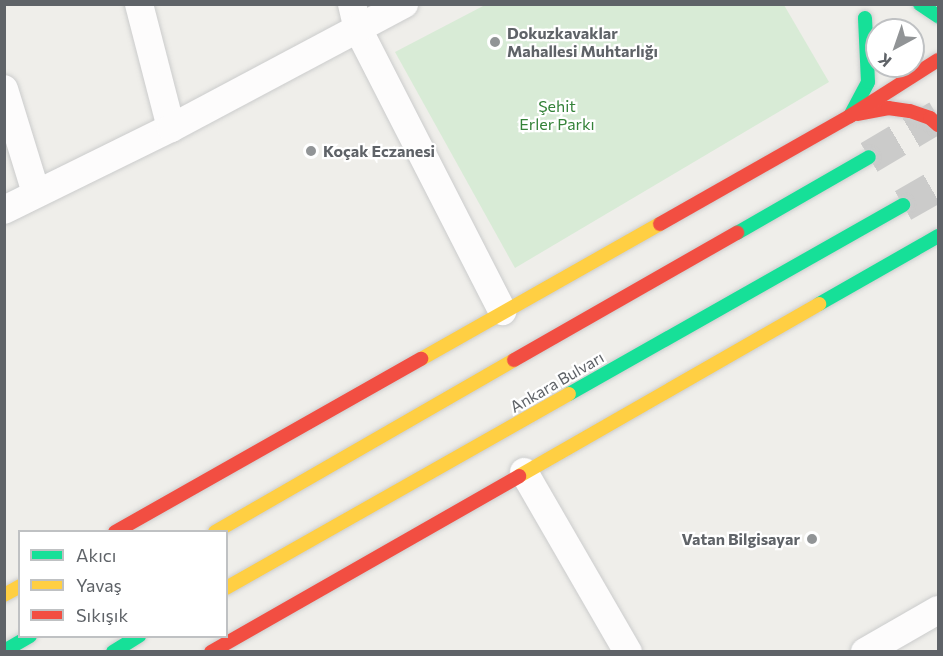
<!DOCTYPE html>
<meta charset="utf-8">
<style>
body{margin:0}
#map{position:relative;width:943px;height:656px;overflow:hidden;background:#efeeea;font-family:Commissioner,sans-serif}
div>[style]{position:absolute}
.green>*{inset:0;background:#d8ebd6}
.secondary-tunnel>*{height:33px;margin-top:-16.5px;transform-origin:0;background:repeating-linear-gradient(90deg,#cbcbca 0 33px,transparent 0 49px)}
.roads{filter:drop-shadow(0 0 2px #cbcccc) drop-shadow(0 0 2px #cbcccc)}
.street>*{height:28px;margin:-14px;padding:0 14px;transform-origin:14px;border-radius:14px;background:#fdfcfc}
.fast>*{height:14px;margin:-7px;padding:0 7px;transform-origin:7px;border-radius:7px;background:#16e098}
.slow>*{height:14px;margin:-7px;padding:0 7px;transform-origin:7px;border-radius:7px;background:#ffcf43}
.jam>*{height:14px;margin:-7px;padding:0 7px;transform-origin:7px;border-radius:7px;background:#f24e42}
.dots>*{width:16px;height:16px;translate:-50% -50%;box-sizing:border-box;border:3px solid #fff;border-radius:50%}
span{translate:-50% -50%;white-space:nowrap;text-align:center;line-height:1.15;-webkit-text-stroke:4.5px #fff;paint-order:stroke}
.poi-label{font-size:16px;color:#5f6368;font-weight:700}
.left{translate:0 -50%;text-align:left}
.right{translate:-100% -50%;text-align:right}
.park-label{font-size:16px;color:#348238}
.street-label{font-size:16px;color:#5f6368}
.frame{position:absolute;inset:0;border:6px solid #5f6368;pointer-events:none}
.legend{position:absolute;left:18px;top:530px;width:210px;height:108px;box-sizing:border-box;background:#fff;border:2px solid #bfc1c3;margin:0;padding:8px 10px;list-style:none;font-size:18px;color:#5f6368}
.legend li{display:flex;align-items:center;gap:12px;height:30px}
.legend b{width:30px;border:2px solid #bfc1c3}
.north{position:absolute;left:865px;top:18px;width:60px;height:60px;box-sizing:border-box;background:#fff;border:2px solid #bfc1c3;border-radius:50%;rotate:220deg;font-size:16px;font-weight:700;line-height:24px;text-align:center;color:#5f6368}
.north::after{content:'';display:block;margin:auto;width:21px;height:27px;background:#919496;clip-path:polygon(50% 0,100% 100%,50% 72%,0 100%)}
</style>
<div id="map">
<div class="green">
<i style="clip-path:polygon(485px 5px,784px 5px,829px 82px,515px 268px,395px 52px)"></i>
</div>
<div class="secondary-tunnel">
<i style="left:869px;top:157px;width:80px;rotate:-30.7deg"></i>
<i style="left:903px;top:205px;width:40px;rotate:-29.7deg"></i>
</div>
<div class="roads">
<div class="street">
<i style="left:139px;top:4px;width:128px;rotate:75.5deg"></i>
<i style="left:352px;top:4px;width:26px;rotate:77deg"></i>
<i style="left:358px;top:29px;width:317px;rotate:62.9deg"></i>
<i style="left:4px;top:89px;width:109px;rotate:72.9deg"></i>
<i style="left:4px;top:210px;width:186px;rotate:-26.2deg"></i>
<i style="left:171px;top:128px;width:264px;rotate:-28deg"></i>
<i style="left:524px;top:472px;width:208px;rotate:60deg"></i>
<i style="left:865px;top:652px;width:84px;rotate:-29.9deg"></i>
</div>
<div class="fast">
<i style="left:920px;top:4px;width:22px;rotate:34deg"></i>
<i style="left:850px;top:116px;width:38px;rotate:-62deg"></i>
<i style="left:868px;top:82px;width:64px;rotate:-92.7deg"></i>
<i style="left:737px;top:233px;width:152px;rotate:-29.9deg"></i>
<i style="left:819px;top:304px;width:137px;rotate:-29.7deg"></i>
<i style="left:569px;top:394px;width:384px;rotate:-29.5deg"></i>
<i style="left:4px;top:651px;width:30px;rotate:-30deg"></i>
<i style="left:113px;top:652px;width:31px;rotate:-32deg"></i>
</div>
<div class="slow">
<i style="left:421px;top:359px;width:274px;rotate:-29.5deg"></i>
<i style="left:519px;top:476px;width:346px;rotate:-29.8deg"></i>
<i style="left:215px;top:532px;width:345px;rotate:-29.9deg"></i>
<i style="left:226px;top:588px;width:394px;rotate:-29.5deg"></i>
<i style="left:4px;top:595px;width:18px;rotate:-29deg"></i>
</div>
<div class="jam">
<i style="left:858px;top:114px;width:31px;rotate:-11deg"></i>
<i style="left:888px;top:108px;width:22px;rotate:8deg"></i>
<i style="left:910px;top:111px;width:21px;rotate:19deg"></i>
<i style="left:930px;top:118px;width:11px;rotate:41deg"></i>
<i style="left:660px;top:224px;width:219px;rotate:-29.6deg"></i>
<i style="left:850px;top:116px;width:104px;rotate:-32.5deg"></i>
<i style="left:514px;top:360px;width:257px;rotate:-29.7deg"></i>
<i style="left:115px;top:532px;width:352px;rotate:-29.5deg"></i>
<i style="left:211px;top:652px;width:355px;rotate:-29.7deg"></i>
</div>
</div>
<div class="dots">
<i style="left:495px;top:42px;background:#919496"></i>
<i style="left:311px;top:151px;background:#919496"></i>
<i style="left:812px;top:539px;background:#919496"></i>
</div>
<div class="poi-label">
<span class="left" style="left:507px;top:42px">Dokuzkavaklar<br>Mahallesi Muhtarlığı</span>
<span class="left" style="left:323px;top:151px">Koçak Eczanesi</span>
<span class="right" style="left:800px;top:539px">Vatan Bilgisayar</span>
</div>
<div class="park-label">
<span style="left:557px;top:115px">Şehit<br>Erler Parkı</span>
</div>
<div class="street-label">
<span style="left:557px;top:382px;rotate:-30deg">Ankara Bulvarı</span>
</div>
<div class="frame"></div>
<ul class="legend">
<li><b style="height:8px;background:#16e098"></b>Akıcı</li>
<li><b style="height:8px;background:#ffcf43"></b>Yavaş</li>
<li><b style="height:8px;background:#f24e42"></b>Sıkışık</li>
</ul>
<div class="north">K</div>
</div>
